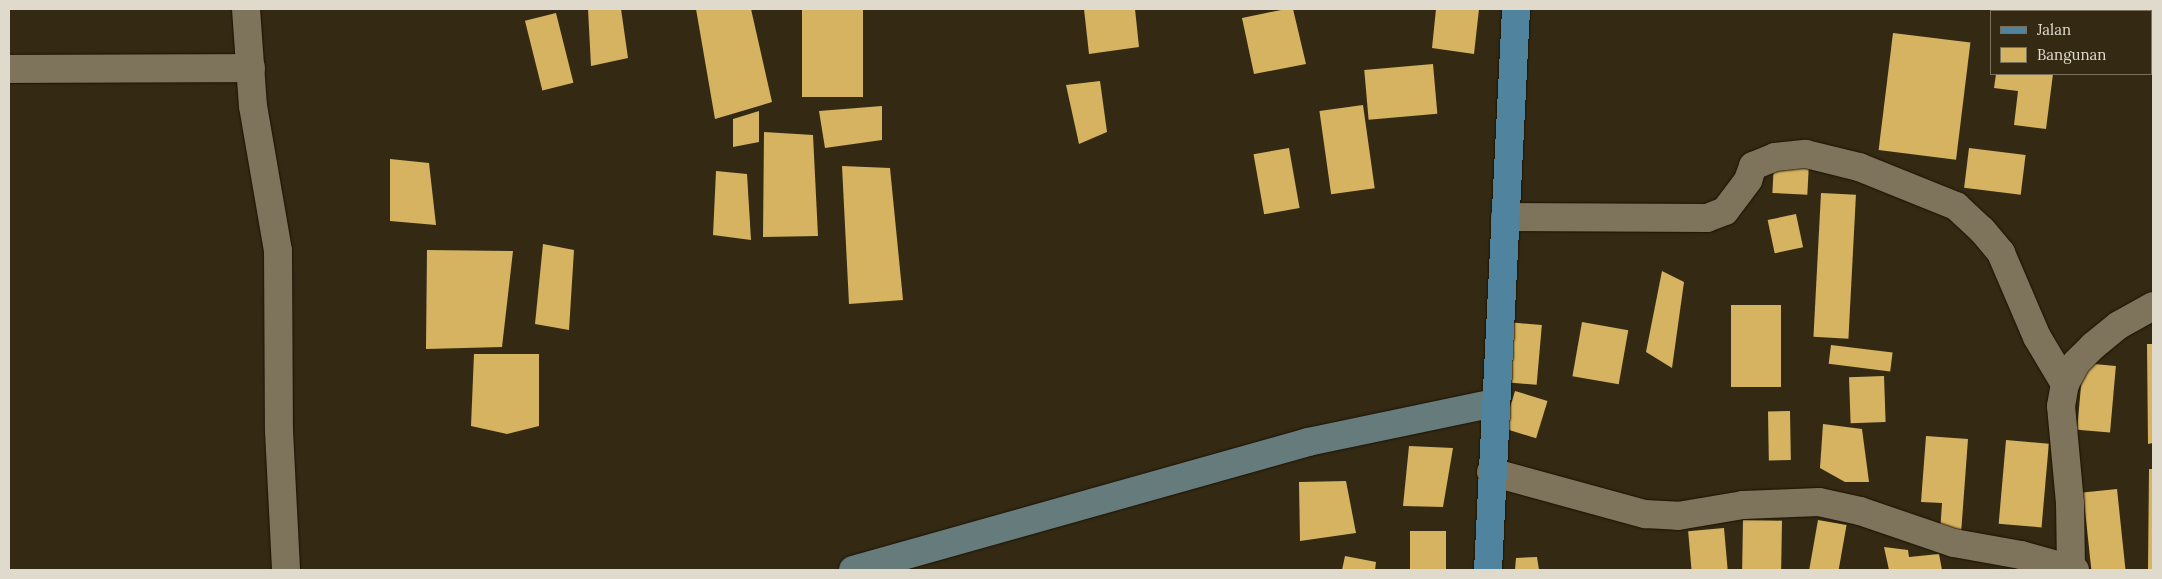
<!DOCTYPE html>
<style>
body{margin:0}
#map{position:relative;width:2162px;height:579px;overflow:hidden;background:#342a14;font-family:Lora,serif}
div>[style]{position:absolute}
.building>*{inset:0;background:#d6b361;transform-origin:0 0}
.roads{filter:drop-shadow(0 0 1px #1c1300) drop-shadow(0 0 1px #1c1300)}
.street>*{height:28px;margin:-14px;padding:0 14px;transform-origin:14px;border-radius:14px;background:#7e735b}
.secondary>*{height:28px;margin:-14px;padding:0 14px;transform-origin:14px;border-radius:14px;background:#667b7c}
.primary>*{height:28px;margin:-14px;padding:0 14px;transform-origin:14px;border-radius:14px;background:#4f839e}
span{translate:-50% -50%;white-space:nowrap;text-align:center;line-height:1.15;-webkit-text-stroke:5px #342a14;paint-order:stroke}
.frame{position:absolute;inset:0;border:10px solid #e0dacd;pointer-events:none}
.legend{position:absolute;left:1990px;top:10px;width:162px;height:65px;box-sizing:border-box;background:#342a14;border:1px solid #79705e;margin:0;padding:6px 9px;list-style:none;font-size:15px;color:#e0dacd}
.legend li{display:flex;align-items:center;gap:10px;height:25px}
.legend b{width:25px;border:1px solid #79705e}
</style>
<div id="map">
<div class="building">
<i style="clip-path:polygon(588px 9px,621px 9px,628px 58px,591px 66px)"></i>
<i style="clip-path:polygon(696px 9px,751px 9px,772px 102px,715px 119px)"></i>
<i style="left:802px;top:9px;width:61px;height:88px"></i>
<i style="clip-path:polygon(1084px 9px,1135px 9px,1139px 47px,1089px 54px)"></i>
<i style="clip-path:polygon(1286px 9px,1293px 9px,1306px 64px,1254px 74px,1242px 18px)"></i>
<i style="clip-path:polygon(1436px 9px,1479px 9px,1474px 54px,1432px 48px)"></i>
<i style="clip-path:polygon(1995px 9px,2106px 9px,1995px 11px)"></i>
<i style="left:556px;top:13px;width:72px;height:32px;rotate:76deg"></i>
<i style="left:1893px;top:33px;width:78px;height:118px;rotate:7deg"></i>
<i style="left:1433px;top:64px;width:50px;height:69px;rotate:85deg"></i>
<i style="clip-path:polygon(1996px 74px,2053px 74px,2046px 129px,2014px 125px,2018px 91px,1994px 88px)"></i>
<i style="clip-path:polygon(1100px 81px,1107px 132px,1079px 144px,1066px 85px)"></i>
<i style="left:1363px;top:105px;width:84px;height:44px;rotate:82deg"></i>
<i style="clip-path:polygon(882px 106px,882px 140px,825px 148px,819px 111px)"></i>
<i style="clip-path:polygon(759px 111px,759px 142px,733px 147px,733px 119px)"></i>
<i style="clip-path:polygon(764px 132px,813px 135px,818px 236px,763px 237px)"></i>
<i style="left:1289px;top:148px;width:61px;height:36px;rotate:80deg"></i>
<i style="left:1969px;top:148px;width:57px;height:40px;rotate:7deg"></i>
<i style="clip-path:polygon(390px 159px,429px 163px,436px 225px,390px 221px)"></i>
<i style="left:1774px;top:162px;width:35px;height:31px;rotate:3deg"></i>
<i style="clip-path:polygon(842px 166px,890px 168px,903px 300px,849px 304px)"></i>
<i style="clip-path:polygon(716px 171px,747px 174px,751px 240px,713px 235px)"></i>
<i style="left:1821px;top:193px;width:35px;height:144px;rotate:3deg"></i>
<i style="left:1796px;top:214px;width:34px;height:29px;rotate:78deg"></i>
<i style="clip-path:polygon(543px 244px,574px 250px,569px 330px,535px 324px)"></i>
<i style="clip-path:polygon(427px 250px,513px 251px,502px 347px,426px 349px)"></i>
<i style="clip-path:polygon(1662px 271px,1684px 282px,1672px 368px,1646px 352px)"></i>
<i style="left:1731px;top:305px;width:50px;height:82px"></i>
<i style="left:1507px;top:322px;width:35px;height:60px;rotate:5deg"></i>
<i style="left:1582px;top:322px;width:47px;height:55px;rotate:10deg"></i>
<i style="clip-path:polygon(2147px 344px,2153px 344px,2153px 443px,2148px 444px)"></i>
<i style="left:1831px;top:345px;width:62px;height:19px;rotate:7deg"></i>
<i style="clip-path:polygon(474px 354px,539px 354px,539px 426px,507px 434px,471px 426px)"></i>
<i style="left:2083px;top:363px;width:33px;height:67px;rotate:5deg"></i>
<i style="left:1884px;top:376px;width:46px;height:35px;rotate:88deg"></i>
<i style="left:1515px;top:391px;width:34px;height:39px;rotate:17deg"></i>
<i style="left:1790px;top:411px;width:49px;height:22px;rotate:89deg"></i>
<i style="clip-path:polygon(1823px 424px,1862px 429px,1869px 482px,1845px 482px,1820px 468px)"></i>
<i style="clip-path:polygon(1926px 436px,1968px 439px,1961px 534px,1940px 533px,1942px 503px,1921px 502px)"></i>
<i style="left:2006px;top:440px;width:43px;height:84px;rotate:5deg"></i>
<i style="clip-path:polygon(1409px 446px,1453px 448px,1443px 507px,1403px 506px)"></i>
<i style="clip-path:polygon(2149px 469px,2153px 469px,2153px 570px,2148px 570px)"></i>
<i style="clip-path:polygon(1346px 481px,1356px 533px,1300px 541px,1299px 482px)"></i>
<i style="left:2117px;top:489px;width:81px;height:34px;rotate:84deg"></i>
<i style="left:1743px;top:520px;width:39px;height:50px;rotate:1deg"></i>
<i style="left:1818px;top:520px;width:29px;height:50px;rotate:10deg"></i>
<i style="left:1724px;top:528px;width:42px;height:36px;rotate:85deg"></i>
<i style="left:1410px;top:531px;width:36px;height:39px"></i>
<i style="clip-path:polygon(1884px 547px,1908px 550px,1909px 557px,1939px 554px,1942px 570px,1889px 570px)"></i>
<i style="clip-path:polygon(1345px 556px,1376px 562px,1375px 570px,1342px 570px)"></i>
<i style="clip-path:polygon(1537px 557px,1539px 570px,1515px 570px,1516px 558px)"></i>
</div>
<div class="roads">
<div class="street">
<i style="left:246px;top:9px;width:97px;rotate:85.9deg"></i>
<i style="left:253px;top:106px;width:147px;rotate:80.2deg"></i>
<i style="left:278px;top:251px;width:180px;rotate:89.7deg"></i>
<i style="left:279px;top:431px;width:139px;rotate:87.1deg"></i>
<i style="left:9px;top:69px;width:242px;rotate:-0.2deg"></i>
<i style="left:1505px;top:217px;width:202px;rotate:0.3deg"></i>
<i style="left:1707px;top:218px;width:19px;rotate:-21deg"></i>
<i style="left:1725px;top:211px;width:39px;rotate:-53deg"></i>
<i style="left:1748px;top:180px;width:15px;rotate:-70deg"></i>
<i style="left:1753px;top:166px;width:24px;rotate:-22deg"></i>
<i style="left:1775px;top:157px;width:31px;rotate:-6deg"></i>
<i style="left:1806px;top:154px;width:55px;rotate:13.8deg"></i>
<i style="left:1859px;top:167px;width:105px;rotate:21.9deg"></i>
<i style="left:1956px;top:206px;width:35px;rotate:43deg"></i>
<i style="left:1982px;top:230px;width:30px;rotate:50deg"></i>
<i style="left:2001px;top:253px;width:91px;rotate:66.8deg"></i>
<i style="left:2037px;top:337px;width:55px;rotate:59.2deg"></i>
<i style="left:1491px;top:472px;width:160px;rotate:15.3deg"></i>
<i style="left:1645px;top:514px;width:33px;rotate:3deg"></i>
<i style="left:1678px;top:516px;width:66px;rotate:-9.6deg"></i>
<i style="left:1743px;top:505px;width:76px;rotate:-2.3deg"></i>
<i style="left:1819px;top:502px;width:42px;rotate:12.4deg"></i>
<i style="left:1860px;top:511px;width:99px;rotate:18.8deg"></i>
<i style="left:1954px;top:543px;width:68px;rotate:10.2deg"></i>
<i style="left:2021px;top:555px;width:56px;rotate:15.5deg"></i>
<i style="left:2071px;top:567px;width:64px;rotate:-90.9deg"></i>
<i style="left:2070px;top:503px;width:97px;rotate:-95.3deg"></i>
<i style="left:2061px;top:406px;width:22px;rotate:-80deg"></i>
<i style="left:2065px;top:384px;width:24px;rotate:-62deg"></i>
<i style="left:2076px;top:363px;width:24px;rotate:-45deg"></i>
<i style="left:2093px;top:346px;width:33px;rotate:-39deg"></i>
<i style="left:2119px;top:325px;width:39px;rotate:-29deg"></i>
</div>
<div class="secondary">
<i style="left:853px;top:570px;width:473px;rotate:-15.7deg"></i>
<i style="left:1308px;top:442px;width:190px;rotate:-11.8deg"></i>
</div>
<div class="primary">
<i style="left:1488px;top:570px;width:562px;rotate:-87.14deg"></i>
</div>
</div>
<div class="frame"></div>
<ul class="legend">
<li><b style="height:6px;background:#4f839e"></b>Jalan</li>
<li><b style="height:14px;background:#d6b361"></b>Bangunan</li>
</ul>
</div>
